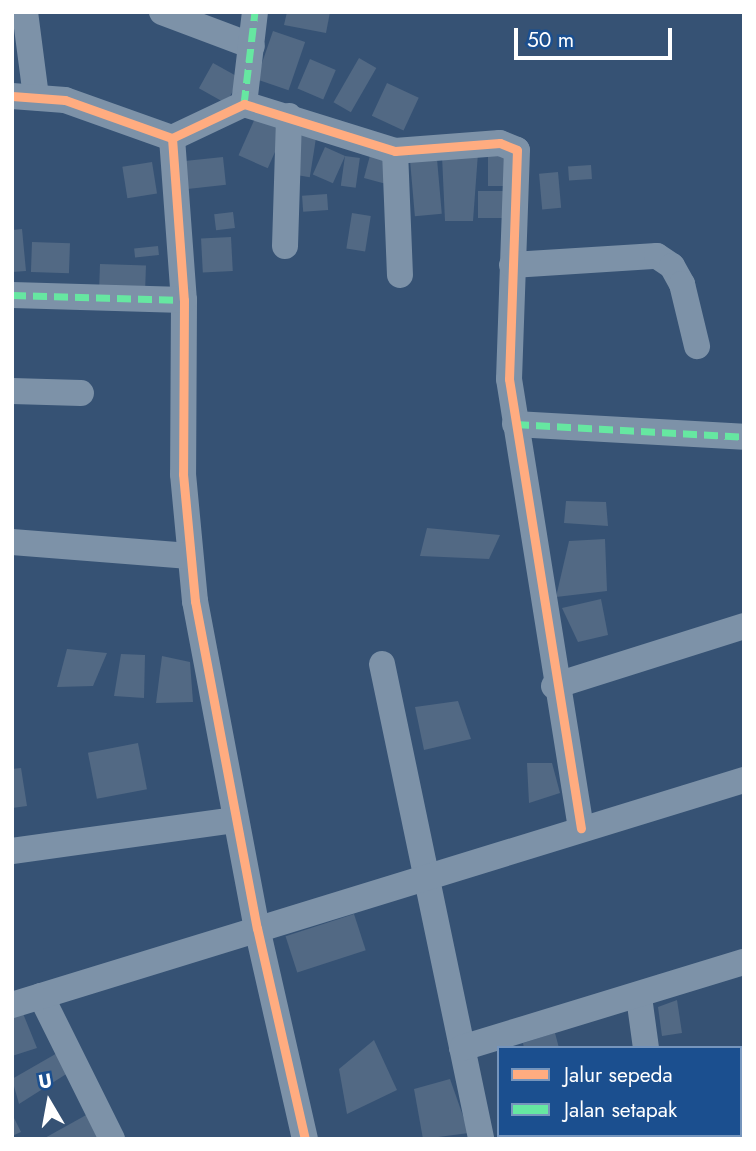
<!DOCTYPE html>
<style>
body{margin:0}
#map{position:relative;width:756px;height:1151px;overflow:hidden;background:#365274;font-family:Jost,sans-serif}
div>[style]{position:absolute}
.building>*{inset:0;background:#526984;transform-origin:0 0}
.minor>*{height:26px;margin:-13px;padding:0 13px;transform-origin:13px;border-radius:13px;background:#7d92a8}
.quiet>*{height:7px;margin-top:-3.5px;transform-origin:0;background:repeating-linear-gradient(90deg,#66e7a1 0 14px,transparent 0 21px)}
.cycleway>*{height:9px;margin:-4.5px;padding:0 4.5px;transform-origin:4.5px;border-radius:4.5px;background:#ffac80}
span{translate:-50% -50%;white-space:nowrap;text-align:center;line-height:1.15;-webkit-text-stroke:5px #1b4f8f;paint-order:stroke}
.frame{position:absolute;inset:0;border:14px solid #fff;pointer-events:none}
.legend{position:absolute;left:497px;top:1046px;width:245px;height:91px;box-sizing:border-box;background:#1b4f8f;border:2px solid #7695bc;margin:0;padding:9px 12px;list-style:none;font-size:21px;color:#fff}
.legend li{display:flex;align-items:center;gap:14px;height:35px}
.legend b{width:35px;border:2px solid #7695bc}
.north{position:absolute;left:14px;top:1067px;width:70px;height:70px;-webkit-text-stroke:5px #1b4f8f;paint-order:stroke;rotate:350deg;font-size:19px;font-weight:700;line-height:28px;text-align:center;color:#fff}
.north::after{content:'';display:block;margin:auto;width:24px;height:32px;background:#fff;clip-path:polygon(50% 0,100% 100%,50% 72%,0 100%)}
.scale{position:absolute;left:514px;top:28px;width:158px;height:32px;box-sizing:border-box;border:4px solid #fff;border-top:0;padding-left:9px;font-size:21px;line-height:24px;white-space:nowrap;color:#fff;-webkit-text-stroke:5px #1b4f8f;paint-order:stroke}
</style>
<div id="map">
<div class="building">
<i style="clip-path:polygon(287px 12px,330px 12px,326px 33px,284px 25px)"></i>
<i style="left:273px;top:31px;width:34px;height:51px;rotate:19deg"></i>
<i style="left:359px;top:58px;width:20px;height:51px;rotate:30deg"></i>
<i style="left:310px;top:59px;width:28px;height:32px;rotate:23deg"></i>
<i style="left:213px;top:63px;width:31px;height:29px;rotate:29deg"></i>
<i style="left:387px;top:83px;width:35px;height:36px;rotate:25deg"></i>
<i style="left:256px;top:116px;width:32px;height:43px;rotate:24deg"></i>
<i style="left:300px;top:124px;width:18px;height:51px;rotate:9deg"></i>
<i style="left:325px;top:147px;width:22px;height:30px;rotate:24deg"></i>
<i style="left:372px;top:148px;width:23px;height:31px;rotate:15deg"></i>
<i style="clip-path:polygon(478px 153px,473px 221px,445px 221px,442px 156px)"></i>
<i style="left:513px;top:154px;width:32px;height:25px;rotate:90deg"></i>
<i style="left:345px;top:156px;width:15px;height:30px;rotate:8deg"></i>
<i style="left:223px;top:157px;width:28px;height:41px;rotate:84deg"></i>
<i style="left:437px;top:159px;width:55px;height:27px;rotate:85deg"></i>
<i style="left:152px;top:162px;width:32px;height:30px;rotate:81deg"></i>
<i style="left:591px;top:165px;width:14px;height:23px;rotate:86deg"></i>
<i style="left:558px;top:172px;width:36px;height:19px;rotate:85deg"></i>
<i style="left:510px;top:191px;width:27px;height:32px;rotate:90deg"></i>
<i style="left:327px;top:194px;width:16px;height:25px;rotate:86deg"></i>
<i style="left:233px;top:212px;width:16px;height:19px;rotate:83deg"></i>
<i style="left:352px;top:213px;width:19px;height:36px;rotate:9deg"></i>
<i style="clip-path:polygon(22px 229px,26px 271px,12px 272px,12px 230px)"></i>
<i style="left:231px;top:237px;width:34px;height:30px;rotate:87deg"></i>
<i style="left:32px;top:242px;width:38px;height:30px;rotate:2deg"></i>
<i style="left:158px;top:246px;width:9px;height:24px;rotate:84deg"></i>
<i style="left:100px;top:264px;width:46px;height:28px;rotate:2deg"></i>
<i style="clip-path:polygon(566px 501px,606px 502px,608px 526px,564px 523px)"></i>
<i style="clip-path:polygon(427px 528px,500px 535px,489px 559px,420px 556px)"></i>
<i style="clip-path:polygon(605px 539px,607px 591px,556px 597px,569px 541px)"></i>
<i style="clip-path:polygon(601px 599px,608px 635px,578px 642px,562px 608px)"></i>
<i style="clip-path:polygon(67px 649px,107px 653px,93px 686px,57px 687px)"></i>
<i style="clip-path:polygon(121px 654px,145px 655px,144px 698px,114px 696px)"></i>
<i style="clip-path:polygon(162px 656px,190px 662px,193px 702px,156px 703px)"></i>
<i style="clip-path:polygon(458px 701px,471px 739px,424px 750px,415px 707px)"></i>
<i style="left:138px;top:743px;width:47px;height:51px;rotate:79deg"></i>
<i style="clip-path:polygon(527px 763px,552px 763px,560px 793px,529px 803px)"></i>
<i style="clip-path:polygon(21px 768px,27px 806px,12px 808px,12px 769px)"></i>
<i style="left:354px;top:914px;width:38px;height:72px;rotate:72deg"></i>
<i style="clip-path:polygon(677px 1000px,682px 1033px,662px 1036px,658px 1007px)"></i>
<i style="clip-path:polygon(22px 1011px,37px 1048px,12px 1056px,12px 1015px)"></i>
<i style="clip-path:polygon(555px 1033px,559px 1048px,524px 1048px,523px 1043px)"></i>
<i style="clip-path:polygon(374px 1040px,397px 1090px,347px 1114px,339px 1069px)"></i>
<i style="clip-path:polygon(59px 1052px,71px 1071px,19px 1104px,12px 1079px)"></i>
<i style="clip-path:polygon(450px 1079px,469px 1133px,423px 1139px,414px 1089px)"></i>
<i style="clip-path:polygon(97px 1109px,116px 1139px,43px 1139px)"></i>
<i style="clip-path:polygon(12px 1114px,21px 1132px,12px 1136px)"></i>
</div>
<div class="minor">
<i style="left:25px;top:12px;width:86px;rotate:82.6deg"></i>
<i style="left:162px;top:12px;width:96px;rotate:20.7deg"></i>
<i style="left:12px;top:96px;width:53px;rotate:4.3deg"></i>
<i style="left:65px;top:100px;width:114px;rotate:19.6deg"></i>
<i style="left:172px;top:138px;width:162px;rotate:85.8deg"></i>
<i style="left:184px;top:300px;width:174px;rotate:90.3deg"></i>
<i style="left:183px;top:474px;width:128px;rotate:84.6deg"></i>
<i style="left:195px;top:601px;width:333px;rotate:79.3deg"></i>
<i style="left:257px;top:928px;width:216px;rotate:77.2deg"></i>
<i style="left:244px;top:104px;width:93px;rotate:-83.2deg"></i>
<i style="left:172px;top:138px;width:80px;rotate:-25.3deg"></i>
<i style="left:244px;top:104px;width:158px;rotate:17.3deg"></i>
<i style="left:395px;top:151px;width:105px;rotate:-4.4deg"></i>
<i style="left:500px;top:143px;width:18px;rotate:22deg"></i>
<i style="left:517px;top:150px;width:229px;rotate:92deg"></i>
<i style="left:509px;top:379px;width:455px;rotate:80.9deg"></i>
<i style="left:395px;top:151px;width:124px;rotate:87.7deg"></i>
<i style="left:285px;top:246px;width:130px;rotate:-88.2deg"></i>
<i style="left:512px;top:265px;width:145px;rotate:-3.6deg"></i>
<i style="left:657px;top:256px;width:18px;rotate:34deg"></i>
<i style="left:672px;top:266px;width:21px;rotate:61deg"></i>
<i style="left:682px;top:284px;width:64px;rotate:76.4deg"></i>
<i style="left:12px;top:295px;width:172px;rotate:1.7deg"></i>
<i style="left:12px;top:391px;width:69px;rotate:1.7deg"></i>
<i style="left:515px;top:424px;width:229px;rotate:3.2deg"></i>
<i style="left:12px;top:542px;width:178px;rotate:4.5deg"></i>
<i style="left:382px;top:664px;width:485px;rotate:78.2deg"></i>
<i style="left:554px;top:686px;width:199px;rotate:-17.5deg"></i>
<i style="left:12px;top:851px;width:224px;rotate:-7.9deg"></i>
<i style="left:41px;top:996px;width:160px;rotate:63.6deg"></i>
<i style="left:639px;top:997px;width:51px;rotate:82.2deg"></i>
<i style="left:12px;top:1005px;width:766px;rotate:-17.09deg"></i>
<i style="left:462px;top:1048px;width:295px;rotate:-17deg"></i>
<i style="left:659px;top:1135px;width:4px;rotate:90deg"></i>
</div>
<div class="quiet">
<i style="left:244px;top:104px;width:93px;rotate:-83.2deg"></i>
<i style="left:12px;top:295px;width:172px;rotate:1.7deg"></i>
<i style="left:515px;top:424px;width:229px;rotate:3.2deg"></i>
</div>
<div class="cycleway">
<i style="left:12px;top:96px;width:53px;rotate:4.3deg"></i>
<i style="left:65px;top:100px;width:114px;rotate:19.6deg"></i>
<i style="left:172px;top:138px;width:162px;rotate:85.8deg"></i>
<i style="left:184px;top:300px;width:174px;rotate:90.3deg"></i>
<i style="left:183px;top:474px;width:128px;rotate:84.6deg"></i>
<i style="left:195px;top:601px;width:333px;rotate:79.3deg"></i>
<i style="left:257px;top:928px;width:216px;rotate:77.2deg"></i>
<i style="left:172px;top:138px;width:80px;rotate:-25.3deg"></i>
<i style="left:244px;top:104px;width:158px;rotate:17.3deg"></i>
<i style="left:395px;top:151px;width:105px;rotate:-4.4deg"></i>
<i style="left:500px;top:143px;width:18px;rotate:22deg"></i>
<i style="left:517px;top:150px;width:229px;rotate:92deg"></i>
<i style="left:509px;top:379px;width:455px;rotate:80.9deg"></i>
</div>
<div class="frame"></div>
<ul class="legend">
<li><b style="height:9px;background:#ffac80"></b>Jalur sepeda</li>
<li><b style="height:9px;background:#66e7a1"></b>Jalan setapak</li>
</ul>
<div class="north">U</div>
<div class="scale">50 m</div>
</div>
